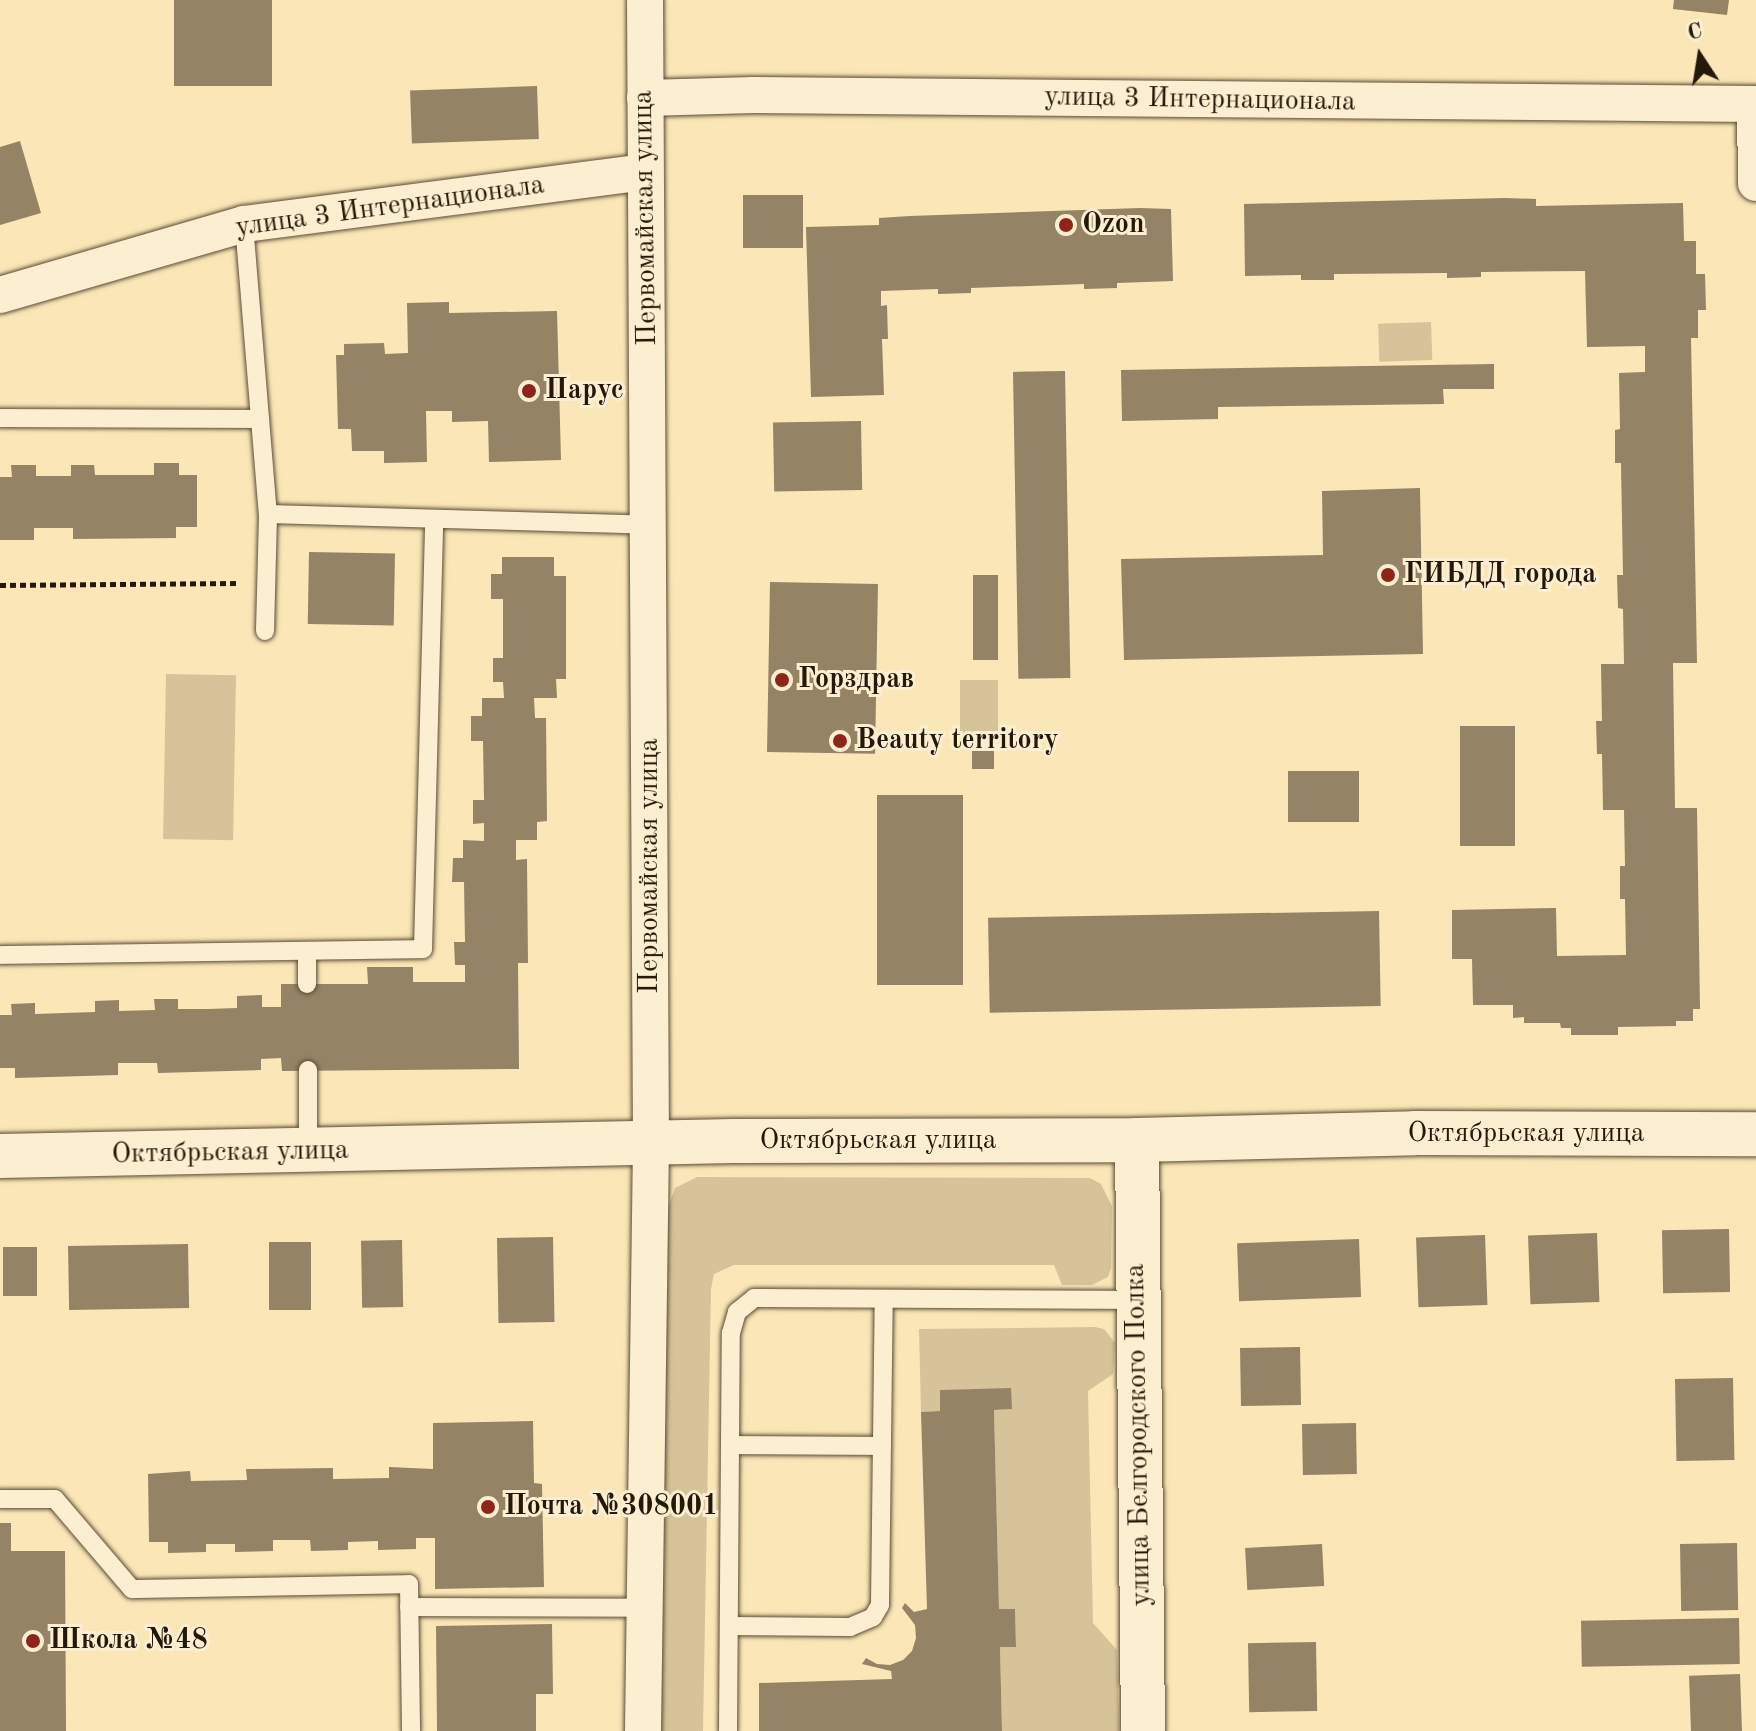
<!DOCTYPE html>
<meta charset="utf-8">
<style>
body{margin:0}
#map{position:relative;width:1756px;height:1731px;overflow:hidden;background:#fbe6b8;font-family:"Old Standard TT",serif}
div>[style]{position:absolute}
.green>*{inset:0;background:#d6c39a;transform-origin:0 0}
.building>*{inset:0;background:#948364;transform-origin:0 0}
.path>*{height:5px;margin-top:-2.5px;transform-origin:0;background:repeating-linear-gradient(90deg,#241808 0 6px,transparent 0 10px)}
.roads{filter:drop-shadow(0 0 2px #5a4c34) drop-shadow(0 0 2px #5a4c34)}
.lane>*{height:18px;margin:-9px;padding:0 9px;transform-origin:9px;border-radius:9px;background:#fcefd1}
.street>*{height:36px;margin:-18px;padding:0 18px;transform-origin:18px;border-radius:18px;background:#fcefd1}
.secondary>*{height:44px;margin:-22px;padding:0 22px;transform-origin:22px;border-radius:22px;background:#fcefd1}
.dots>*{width:22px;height:22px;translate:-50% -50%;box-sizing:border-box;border:4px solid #fcefd1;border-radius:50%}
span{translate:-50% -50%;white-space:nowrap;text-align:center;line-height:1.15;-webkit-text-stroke:6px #fcefd1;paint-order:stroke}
.street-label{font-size:28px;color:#241808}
.poi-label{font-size:28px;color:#241808;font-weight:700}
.left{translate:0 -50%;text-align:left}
.north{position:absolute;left:1660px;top:16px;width:80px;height:80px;-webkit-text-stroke:6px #fcefd1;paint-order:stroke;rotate:348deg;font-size:22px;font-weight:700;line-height:32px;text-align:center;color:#241808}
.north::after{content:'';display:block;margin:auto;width:28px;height:36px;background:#241808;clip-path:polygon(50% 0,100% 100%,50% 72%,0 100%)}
</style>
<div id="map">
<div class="green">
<i style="left:1431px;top:322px;width:38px;height:53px;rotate:88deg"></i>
<i style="left:166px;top:674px;width:70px;height:165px;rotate:1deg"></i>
<i style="left:998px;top:680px;width:61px;height:38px;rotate:90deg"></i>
<i style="clip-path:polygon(697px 1177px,1090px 1178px,1101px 1184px,1112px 1206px,1111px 1268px,1108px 1277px,1092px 1285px,1062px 1285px,1054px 1265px,734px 1265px,714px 1274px,711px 1289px,703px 1731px,660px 1731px,667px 1211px,675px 1188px)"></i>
<i style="clip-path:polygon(1095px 1327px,1104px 1329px,1115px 1343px,1113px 1374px,1088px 1391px,1093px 1623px,1117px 1650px,1119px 1731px,1002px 1731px,1000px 1647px,1016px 1647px,1015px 1610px,999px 1609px,994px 1410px,1011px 1409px,1011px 1389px,940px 1390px,940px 1411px,921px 1412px,919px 1329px)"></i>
</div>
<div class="building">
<i style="left:174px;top:0;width:98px;height:86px"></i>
<i style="clip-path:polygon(1674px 0,1729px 0,1727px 15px,1673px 9px)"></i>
<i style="left:537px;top:86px;width:53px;height:127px;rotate:88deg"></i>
<i style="clip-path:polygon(20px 141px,41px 213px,0 225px,0 147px)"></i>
<i style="left:803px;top:195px;width:53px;height:60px;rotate:90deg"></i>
<i style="clip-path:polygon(1505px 198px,1536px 199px,1536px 206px,1683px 203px,1684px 241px,1696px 241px,1696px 274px,1705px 274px,1706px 310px,1698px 310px,1698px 338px,1691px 338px,1697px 663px,1673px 663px,1675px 808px,1697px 808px,1700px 1009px,1693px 1009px,1693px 1021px,1676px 1021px,1676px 1026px,1618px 1027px,1618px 1035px,1571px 1035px,1571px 1028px,1561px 1028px,1560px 1023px,1524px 1023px,1524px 1017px,1513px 1018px,1513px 1005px,1473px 1005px,1472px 959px,1452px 959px,1452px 910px,1556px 908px,1557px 956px,1626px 955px,1625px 899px,1620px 899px,1620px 866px,1625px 866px,1624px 810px,1603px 810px,1602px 754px,1597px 754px,1596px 721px,1602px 721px,1601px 664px,1624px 664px,1623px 609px,1618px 608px,1617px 575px,1623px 575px,1621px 463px,1615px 463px,1615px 430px,1620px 429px,1619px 373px,1645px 372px,1645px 346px,1587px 347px,1585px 271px,1481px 272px,1481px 277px,1447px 278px,1447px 273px,1334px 274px,1334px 280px,1301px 280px,1301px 275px,1245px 276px,1244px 204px)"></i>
<i style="clip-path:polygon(1140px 208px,1171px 209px,1173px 281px,1117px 283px,1117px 288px,1084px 289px,1084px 284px,971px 288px,971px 293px,938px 294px,938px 289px,881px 291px,881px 306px,887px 305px,888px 339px,882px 339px,884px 395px,811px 397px,806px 227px,879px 225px,879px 218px,910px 216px)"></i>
<i style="clip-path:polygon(449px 302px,449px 313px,557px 311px,561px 460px,489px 462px,488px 421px,452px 422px,452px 411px,426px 411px,427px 462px,384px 463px,384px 451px,352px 451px,351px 429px,338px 429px,336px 355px,344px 355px,344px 344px,384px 343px,385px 354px,408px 353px,407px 303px)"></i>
<i style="clip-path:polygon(1494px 364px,1494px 389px,1443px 389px,1444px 404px,1218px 407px,1218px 419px,1122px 421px,1121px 370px)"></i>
<i style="left:1065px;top:371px;width:307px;height:52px;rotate:89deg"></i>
<i style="left:861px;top:421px;width:69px;height:88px;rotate:89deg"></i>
<i style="clip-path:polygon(154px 463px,179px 463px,179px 475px,197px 475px,197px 527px,176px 527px,176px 538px,73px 539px,73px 528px,34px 528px,34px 540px,0 540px,0 477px,12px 477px,11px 465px,36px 465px,36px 476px,71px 476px,71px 465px,94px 465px,95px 475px,154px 475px)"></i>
<i style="clip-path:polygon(1420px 488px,1423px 654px,1124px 660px,1121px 559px,1323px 555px,1322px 491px)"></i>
<i style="left:309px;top:552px;width:86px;height:72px;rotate:1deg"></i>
<i style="clip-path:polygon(502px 557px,554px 557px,554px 576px,566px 576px,566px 679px,556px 679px,557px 698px,534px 698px,535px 718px,546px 718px,547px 821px,537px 822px,537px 840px,516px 840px,516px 860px,527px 859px,528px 963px,518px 963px,519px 1069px,282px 1071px,281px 1058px,261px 1059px,261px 1070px,158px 1073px,157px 1063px,118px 1063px,118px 1075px,15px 1078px,15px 1068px,0 1068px,0 1015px,12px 1015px,11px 1004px,35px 1003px,35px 1014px,95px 1012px,95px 1001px,119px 1000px,119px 1011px,155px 1010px,154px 999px,178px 999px,178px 1009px,208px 1009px,237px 1008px,237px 996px,262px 995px,262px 1007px,281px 1007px,281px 984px,368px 984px,367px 967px,413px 967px,413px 982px,465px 982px,465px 965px,455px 965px,454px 942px,465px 942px,464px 882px,452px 882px,453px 858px,463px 858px,463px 840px,484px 841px,484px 823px,473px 824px,473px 800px,484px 800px,483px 741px,471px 741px,471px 716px,482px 716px,482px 698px,504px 698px,503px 682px,493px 682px,493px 658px,503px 658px,503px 599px,491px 599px,491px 574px,502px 574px)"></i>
<i style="left:998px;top:575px;width:85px;height:25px;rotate:90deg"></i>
<i style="left:770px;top:582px;width:108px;height:170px;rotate:1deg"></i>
<i style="left:1460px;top:726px;width:55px;height:120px"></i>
<i style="left:972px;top:751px;width:22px;height:18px"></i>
<i style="left:1359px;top:771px;width:51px;height:71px;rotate:90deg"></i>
<i style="left:877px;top:795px;width:86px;height:190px"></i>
<i style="left:1379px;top:911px;width:95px;height:391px;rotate:89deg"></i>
<i style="left:1729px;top:1229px;width:63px;height:67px;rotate:89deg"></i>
<i style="left:1597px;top:1233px;width:69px;height:69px;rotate:88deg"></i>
<i style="left:1485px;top:1235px;width:70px;height:69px;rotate:88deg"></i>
<i style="left:553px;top:1237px;width:85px;height:56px;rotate:89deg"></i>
<i style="left:1359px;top:1239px;width:58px;height:122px;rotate:88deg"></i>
<i style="left:402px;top:1240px;width:67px;height:41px;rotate:89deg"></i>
<i style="left:269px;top:1242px;width:42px;height:68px"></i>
<i style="left:188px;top:1244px;width:64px;height:120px;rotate:89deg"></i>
<i style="left:37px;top:1247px;width:49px;height:34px;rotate:90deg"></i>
<i style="left:1300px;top:1347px;width:58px;height:60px;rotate:89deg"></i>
<i style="left:1733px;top:1378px;width:82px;height:58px;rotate:89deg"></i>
<i style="clip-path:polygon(1011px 1388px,1012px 1409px,994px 1410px,999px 1609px,1015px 1609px,1016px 1647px,1000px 1647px,1002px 1731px,759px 1731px,759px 1683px,892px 1679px,891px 1671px,862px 1664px,866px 1658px,877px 1664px,890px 1665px,903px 1660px,912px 1651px,916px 1638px,915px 1625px,902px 1608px,905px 1603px,914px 1612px,927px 1609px,921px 1412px,940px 1411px,940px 1390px)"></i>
<i style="clip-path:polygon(533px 1421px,534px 1483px,542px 1484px,544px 1587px,435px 1589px,435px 1538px,416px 1538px,416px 1549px,378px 1550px,378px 1541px,348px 1542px,348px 1550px,311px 1551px,310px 1540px,273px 1540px,273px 1551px,235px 1552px,235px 1544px,206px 1544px,206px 1552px,168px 1553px,168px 1542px,149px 1542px,148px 1474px,190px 1471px,191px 1481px,247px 1480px,246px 1469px,333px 1468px,333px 1479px,389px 1478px,389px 1467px,433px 1469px,433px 1423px)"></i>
<i style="left:1356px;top:1423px;width:51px;height:54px;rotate:89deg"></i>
<i style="clip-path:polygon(0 1523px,11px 1523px,11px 1551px,65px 1551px,66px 1731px,0 1731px)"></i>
<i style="left:1737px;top:1543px;width:67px;height:57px;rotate:89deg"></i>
<i style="left:1322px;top:1544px;width:42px;height:77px;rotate:87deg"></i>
<i style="left:1739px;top:1618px;width:46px;height:158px;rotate:89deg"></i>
<i style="clip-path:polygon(552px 1624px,553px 1694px,536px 1694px,536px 1731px,437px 1731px,436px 1626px)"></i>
<i style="left:1316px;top:1642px;width:69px;height:68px;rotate:89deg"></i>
<i style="left:1740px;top:1674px;width:57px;height:51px;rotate:88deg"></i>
</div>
<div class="path">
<i style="left:0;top:585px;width:239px;rotate:-0.5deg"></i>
</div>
<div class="roads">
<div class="lane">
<i style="left:244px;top:224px;width:291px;rotate:85.3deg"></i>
<i style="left:268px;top:514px;width:382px;rotate:1.6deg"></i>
<i style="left:0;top:418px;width:260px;rotate:0.2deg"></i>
<i style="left:265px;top:631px;width:117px;rotate:-88.5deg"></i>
<i style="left:0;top:955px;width:423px;rotate:-0.8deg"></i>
<i style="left:423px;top:949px;width:430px;rotate:-88.5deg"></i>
<i style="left:307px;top:984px;width:32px;rotate:-90deg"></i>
<i style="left:308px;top:1070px;width:81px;rotate:90deg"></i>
<i style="left:730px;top:1445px;width:152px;rotate:0.4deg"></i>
<i style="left:0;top:1499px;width:55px"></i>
<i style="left:55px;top:1499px;width:118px;rotate:49.5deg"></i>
<i style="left:132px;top:1589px;width:277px;rotate:-1deg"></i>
<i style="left:409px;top:1584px;width:147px;rotate:89.2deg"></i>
<i style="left:409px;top:1607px;width:235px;rotate:0.2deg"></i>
<i style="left:729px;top:1626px;width:121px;rotate:0.5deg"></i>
<i style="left:850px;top:1627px;width:25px;rotate:-23deg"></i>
<i style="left:873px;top:1617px;width:14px;rotate:-60deg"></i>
<i style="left:880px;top:1605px;width:306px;rotate:-89.3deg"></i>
<i style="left:728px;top:1731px;width:398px;rotate:-89.6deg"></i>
<i style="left:731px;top:1333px;width:22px;rotate:-74deg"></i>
<i style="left:737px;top:1312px;width:22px;rotate:-39deg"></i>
<i style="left:754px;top:1298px;width:12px"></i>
<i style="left:766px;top:1298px;width:371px;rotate:0.3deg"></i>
</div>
<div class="street">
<i style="left:645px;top:98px;width:109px;rotate:-1.6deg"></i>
<i style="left:754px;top:95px;width:1002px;rotate:0.51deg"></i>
<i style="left:1755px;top:104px;width:79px;rotate:89.3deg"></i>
<i style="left:0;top:295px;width:254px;rotate:-16.2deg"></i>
<i style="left:244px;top:224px;width:403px;rotate:-7.4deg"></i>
<i style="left:643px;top:1731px;width:587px;rotate:-89.22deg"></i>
<i style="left:651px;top:1144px;width:1144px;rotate:-90.3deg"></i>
</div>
<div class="secondary">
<i style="left:1137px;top:1140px;width:591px;rotate:89.42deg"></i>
<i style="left:0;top:1156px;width:734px;rotate:-1.17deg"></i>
<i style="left:734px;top:1141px;width:403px;rotate:-0.1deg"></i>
<i style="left:1137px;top:1140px;width:278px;rotate:-1.4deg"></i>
<i style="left:1415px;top:1133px;width:341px;rotate:0.2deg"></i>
</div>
</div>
<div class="dots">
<i style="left:1066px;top:225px;background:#8f2418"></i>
<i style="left:529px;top:391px;background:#8f2418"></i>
<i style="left:1388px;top:575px;background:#8f2418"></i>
<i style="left:782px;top:680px;background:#8f2418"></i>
<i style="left:840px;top:741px;background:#8f2418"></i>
<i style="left:488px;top:1507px;background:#8f2418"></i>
<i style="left:33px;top:1641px;background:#8f2418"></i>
</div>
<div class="street-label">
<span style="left:1200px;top:100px;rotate:1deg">улица 3 Интернационала</span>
<span style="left:390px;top:207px;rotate:-8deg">улица 3 Интернационала</span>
<span style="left:646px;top:218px;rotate:-91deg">Первомайская улица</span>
<span style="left:650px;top:866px;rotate:-90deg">Первомайская улица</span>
<span style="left:1526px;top:1134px">Октябрьская улица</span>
<span style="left:878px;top:1141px">Октябрьская улица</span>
<span style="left:230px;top:1153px;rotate:-1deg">Октябрьская улица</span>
<span style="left:1139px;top:1435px;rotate:-91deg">улица Белгородского Полка</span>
</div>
<div class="poi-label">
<span class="left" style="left:1082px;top:225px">Ozon</span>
<span class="left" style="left:545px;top:391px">Парус</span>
<span class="left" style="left:1404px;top:575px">ГИБДД города</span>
<span class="left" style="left:798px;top:680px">Горздрав</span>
<span class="left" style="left:856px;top:741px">Beauty territory</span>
<span class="left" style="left:504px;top:1507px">Почта №308001</span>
<span class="left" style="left:49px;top:1641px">Школа №48</span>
</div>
<div class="north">С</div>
</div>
